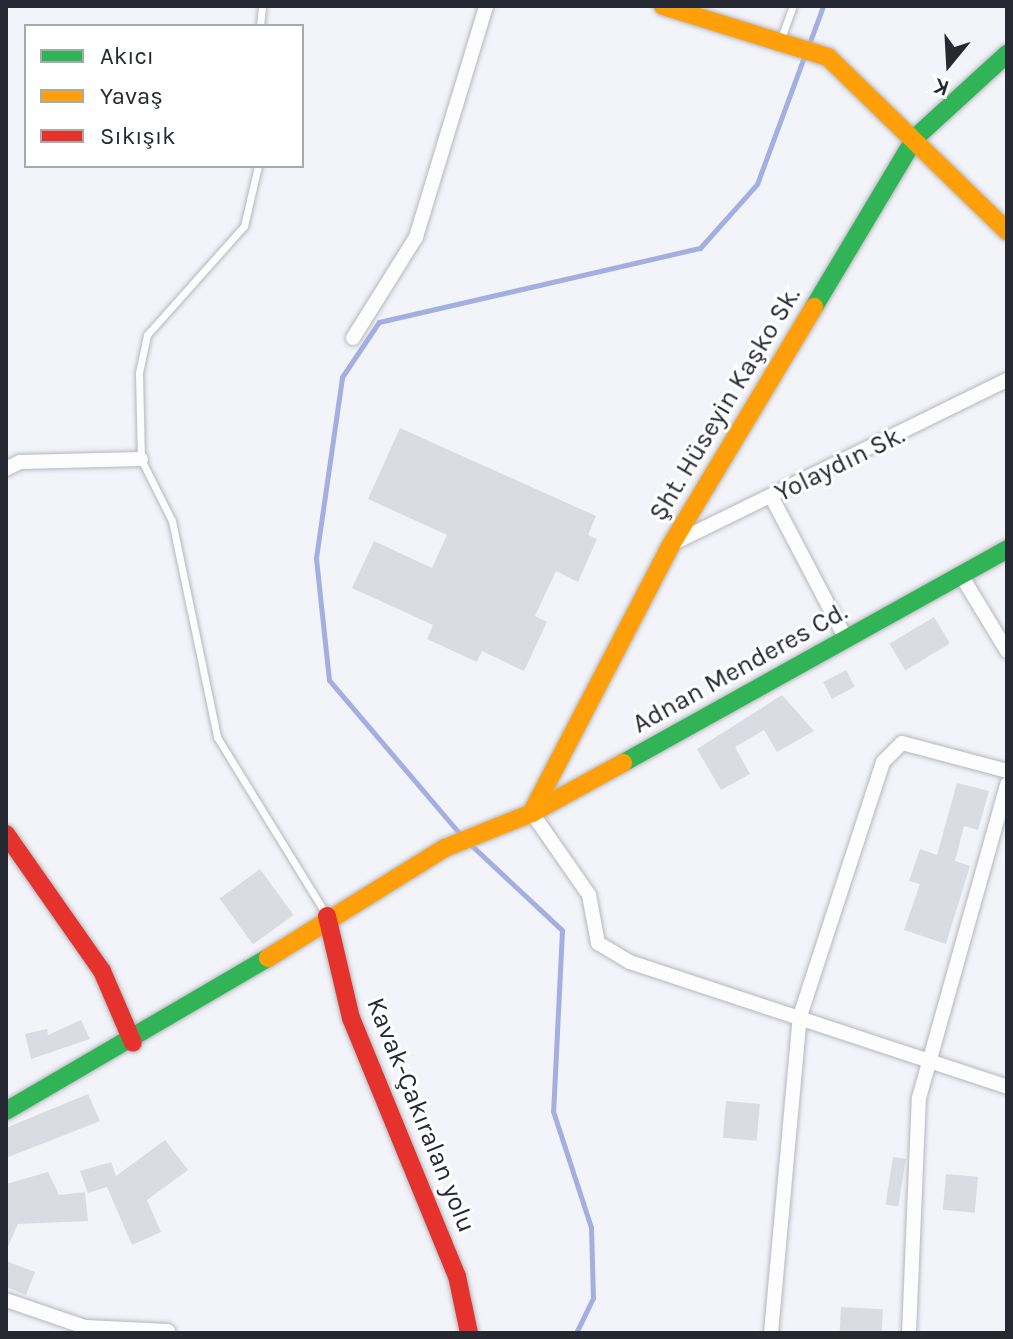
<!DOCTYPE html>
<meta charset="utf-8">
<style>
body{margin:0}
#map{position:relative;width:1013px;height:1339px;overflow:hidden;background:#f3f4f9;font-family:Karla,sans-serif}
div>[style]{position:absolute}
.stream>*{height:5px;margin:-2.5px;padding:0 2.5px;transform-origin:2.5px;border-radius:2.5px;background:#a3afe1}
.building>*{inset:0;background:#dadce3;transform-origin:0 0}
.roads{filter:drop-shadow(0 0 2px #b5b7be) drop-shadow(0 0 2px #b5b7be)}
.lane>*{height:7px;margin:-3.5px;padding:0 3.5px;transform-origin:3.5px;border-radius:3.5px;background:#fdfdfe}
.street>*{height:14px;margin:-7px;padding:0 7px;transform-origin:7px;border-radius:7px;background:#fdfdfe}
.fast>*{height:18px;margin:-9px;padding:0 9px;transform-origin:9px;border-radius:9px;background:#30b455}
.slow>*{height:18px;margin:-9px;padding:0 9px;transform-origin:9px;border-radius:9px;background:#ff9f0a}
.jam>*{height:18px;margin:-9px;padding:0 9px;transform-origin:9px;border-radius:9px;background:#e5322d}
span{translate:-50% -50%;white-space:nowrap;text-align:center;line-height:1.15;-webkit-text-stroke:6px #fff;paint-order:stroke}
.street-label{font-size:26px;color:#262931}
.frame{position:absolute;inset:0;border:8px solid #262931;pointer-events:none}
.legend{position:absolute;left:24px;top:24px;width:280px;height:144px;box-sizing:border-box;background:#fff;border:2px solid #a8a9ad;margin:0;padding:10px 14px;list-style:none;font-size:24px;color:#262931}
.legend li{display:flex;align-items:center;gap:16px;height:40px}
.legend b{width:40px;border:2px solid #a8a9ad}
.north{position:absolute;left:909px;top:24px;width:80px;height:80px;-webkit-text-stroke:6px #fff;paint-order:stroke;rotate:198deg;font-size:22px;font-weight:700;line-height:32px;text-align:center;color:#262931}
.north::after{content:'';display:block;margin:auto;width:28px;height:36px;background:#262931;clip-path:polygon(50% 0,100% 100%,50% 72%,0 100%)}
</style>
<div id="map">
<div class="stream">
<i style="left:808px;top:47px;width:44px;rotate:-69.9deg"></i>
<i style="left:460px;top:834px;width:202px;rotate:-130.4deg"></i>
<i style="left:329px;top:680px;width:123px;rotate:-96.1deg"></i>
<i style="left:316px;top:558px;width:183px;rotate:-81.8deg"></i>
<i style="left:342px;top:377px;width:66px;rotate:-56.1deg"></i>
<i style="left:379px;top:322px;width:329px;rotate:-13deg"></i>
<i style="left:700px;top:248px;width:86px;rotate:-48.3deg"></i>
<i style="left:757px;top:184px;width:135px;rotate:-69.7deg"></i>
<i style="left:470px;top:844px;width:126px;rotate:43.1deg"></i>
<i style="left:562px;top:930px;width:181px;rotate:92.8deg"></i>
<i style="left:553px;top:1111px;width:122px;rotate:71.9deg"></i>
<i style="left:591px;top:1227px;width:71px;rotate:88.4deg"></i>
<i style="left:593px;top:1298px;width:39px;rotate:116deg"></i>
</div>
<div class="building">
<i style="clip-path:polygon(400px 428px,596px 516px,588px 535px,597px 539px,578px 582px,556px 571px,535px 616px,547px 622px,524px 671px,482px 651px,477px 662px,427px 639px,433px 625px,352px 588px,374px 541px,432px 568px,447px 535px,368px 499px)"></i>
<i style="left:934px;top:617px;width:31px;height:52px;rotate:59deg"></i>
<i style="left:846px;top:670px;width:19px;height:26px;rotate:62deg"></i>
<i style="clip-path:polygon(782px 695px,814px 731px,777px 752px,764px 730px,735px 747px,750px 774px,721px 790px,697px 749px)"></i>
<i style="clip-path:polygon(957px 783px,989px 791px,978px 830px,964px 826px,955px 861px,970px 866px,946px 944px,904px 930px,920px 884px,909px 881px,920px 849px,937px 855px)"></i>
<i style="left:260px;top:869px;width:57px;height:50px;rotate:54deg"></i>
<i style="clip-path:polygon(81px 1020px,90px 1039px,31px 1059px,25px 1034px,47px 1029px,48px 1035px)"></i>
<i style="clip-path:polygon(88px 1094px,100px 1121px,6px 1158px,6px 1128px)"></i>
<i style="left:726px;top:1101px;width:34px;height:37px;rotate:5deg"></i>
<i style="clip-path:polygon(165px 1140px,188px 1170px,147px 1200px,161px 1232px,132px 1245px,107px 1187px,88px 1193px,80px 1171px,111px 1162px,116px 1176px)"></i>
<i style="left:893px;top:1157px;width:13px;height:48px;rotate:9deg"></i>
<i style="clip-path:polygon(48px 1172px,59px 1195px,85px 1192px,88px 1221px,18px 1224px,6px 1251px,6px 1184px)"></i>
<i style="left:946px;top:1174px;width:32px;height:36px;rotate:5deg"></i>
<i style="clip-path:polygon(6px 1261px,35px 1272px,26px 1295px,6px 1287px)"></i>
<i style="left:841px;top:1307px;width:42px;height:26px;rotate:3deg"></i>
</div>
<div class="roads">
<div class="lane">
<i style="left:260px;top:26px;width:20px;rotate:-84deg"></i>
<i style="left:780px;top:41px;width:37px;rotate:-70deg"></i>
<i style="left:258px;top:166px;width:62px;rotate:103.1deg"></i>
<i style="left:244px;top:226px;width:146px;rotate:131.7deg"></i>
<i style="left:147px;top:335px;width:39px;rotate:102deg"></i>
<i style="left:139px;top:373px;width:86px;rotate:88.7deg"></i>
<i style="left:141px;top:459px;width:69px;rotate:63.4deg"></i>
<i style="left:172px;top:521px;width:221px;rotate:78.2deg"></i>
<i style="left:217px;top:737px;width:210px;rotate:58.4deg"></i>
</div>
<div class="street">
<i style="left:353px;top:338px;width:119px;rotate:-58deg"></i>
<i style="left:416px;top:237px;width:241px;rotate:-73.1deg"></i>
<i style="left:6px;top:469px;width:16px;rotate:-27deg"></i>
<i style="left:20px;top:462px;width:121px;rotate:-1.4deg"></i>
<i style="left:772px;top:498px;width:159px;rotate:62.3deg"></i>
<i style="left:672px;top:544px;width:373px;rotate:-26.1deg"></i>
<i style="left:961px;top:575px;width:89px;rotate:58.8deg"></i>
<i style="left:532px;top:813px;width:100px;rotate:55.2deg"></i>
<i style="left:589px;top:895px;width:49px;rotate:79.4deg"></i>
<i style="left:598px;top:943px;width:37px;rotate:31deg"></i>
<i style="left:630px;top:962px;width:397px;rotate:18.3deg"></i>
<i style="left:6px;top:1300px;width:83px;rotate:18.9deg"></i>
<i style="left:85px;top:1327px;width:83px;rotate:2.8deg"></i>
<i style="left:771px;top:1333px;width:318px;rotate:-84.8deg"></i>
<i style="left:800px;top:1016px;width:267px;rotate:-71.9deg"></i>
<i style="left:883px;top:762px;width:27px;rotate:-45deg"></i>
<i style="left:902px;top:743px;width:109px;rotate:14.9deg"></i>
<i style="left:909px;top:1333px;width:235px;rotate:-87.6deg"></i>
<i style="left:919px;top:1098px;width:326px;rotate:-74.3deg"></i>
</div>
<div class="fast">
<i style="left:814px;top:307px;width:197px;rotate:-59.1deg"></i>
<i style="left:915px;top:138px;width:125px;rotate:-42.4deg"></i>
<i style="left:623px;top:763px;width:440px;rotate:-29.1deg"></i>
<i style="left:6px;top:1111px;width:303px;rotate:-30.3deg"></i>
</div>
<div class="slow">
<i style="left:663px;top:6px;width:173px;rotate:17.2deg"></i>
<i style="left:828px;top:57px;width:250px;rotate:44.2deg"></i>
<i style="left:532px;top:812px;width:301px;rotate:-62.5deg"></i>
<i style="left:671px;top:545px;width:278px;rotate:-59deg"></i>
<i style="left:268px;top:958px;width:208px;rotate:-31.9deg"></i>
<i style="left:445px;top:848px;width:94px;rotate:-21.9deg"></i>
<i style="left:532px;top:813px;width:104px;rotate:-28.8deg"></i>
</div>
<div class="jam">
<i style="left:6px;top:834px;width:167px;rotate:55deg"></i>
<i style="left:102px;top:971px;width:78px;rotate:66.7deg"></i>
<i style="left:327px;top:916px;width:105px;rotate:76.8deg"></i>
<i style="left:351px;top:1018px;width:279px;rotate:67.7deg"></i>
<i style="left:457px;top:1276px;width:58px;rotate:78.1deg"></i>
</div>
</div>
<div class="street-label">
<span style="left:725px;top:404px;rotate:-59deg">Şht. Hüseyin Kaşko Sk.</span>
<span style="left:840px;top:464px;rotate:-26deg">Yolaydın Sk.</span>
<span style="left:740px;top:668px;rotate:-29deg">Adnan Menderes Cd.</span>
<span style="left:421px;top:1115px;rotate:68deg">Kavak-Çakıralan yolu</span>
</div>
<div class="frame"></div>
<ul class="legend">
<li><b style="height:10px;background:#30b455"></b>Akıcı</li>
<li><b style="height:10px;background:#ff9f0a"></b>Yavaş</li>
<li><b style="height:10px;background:#e5322d"></b>Sıkışık</li>
</ul>
<div class="north">K</div>
</div>
